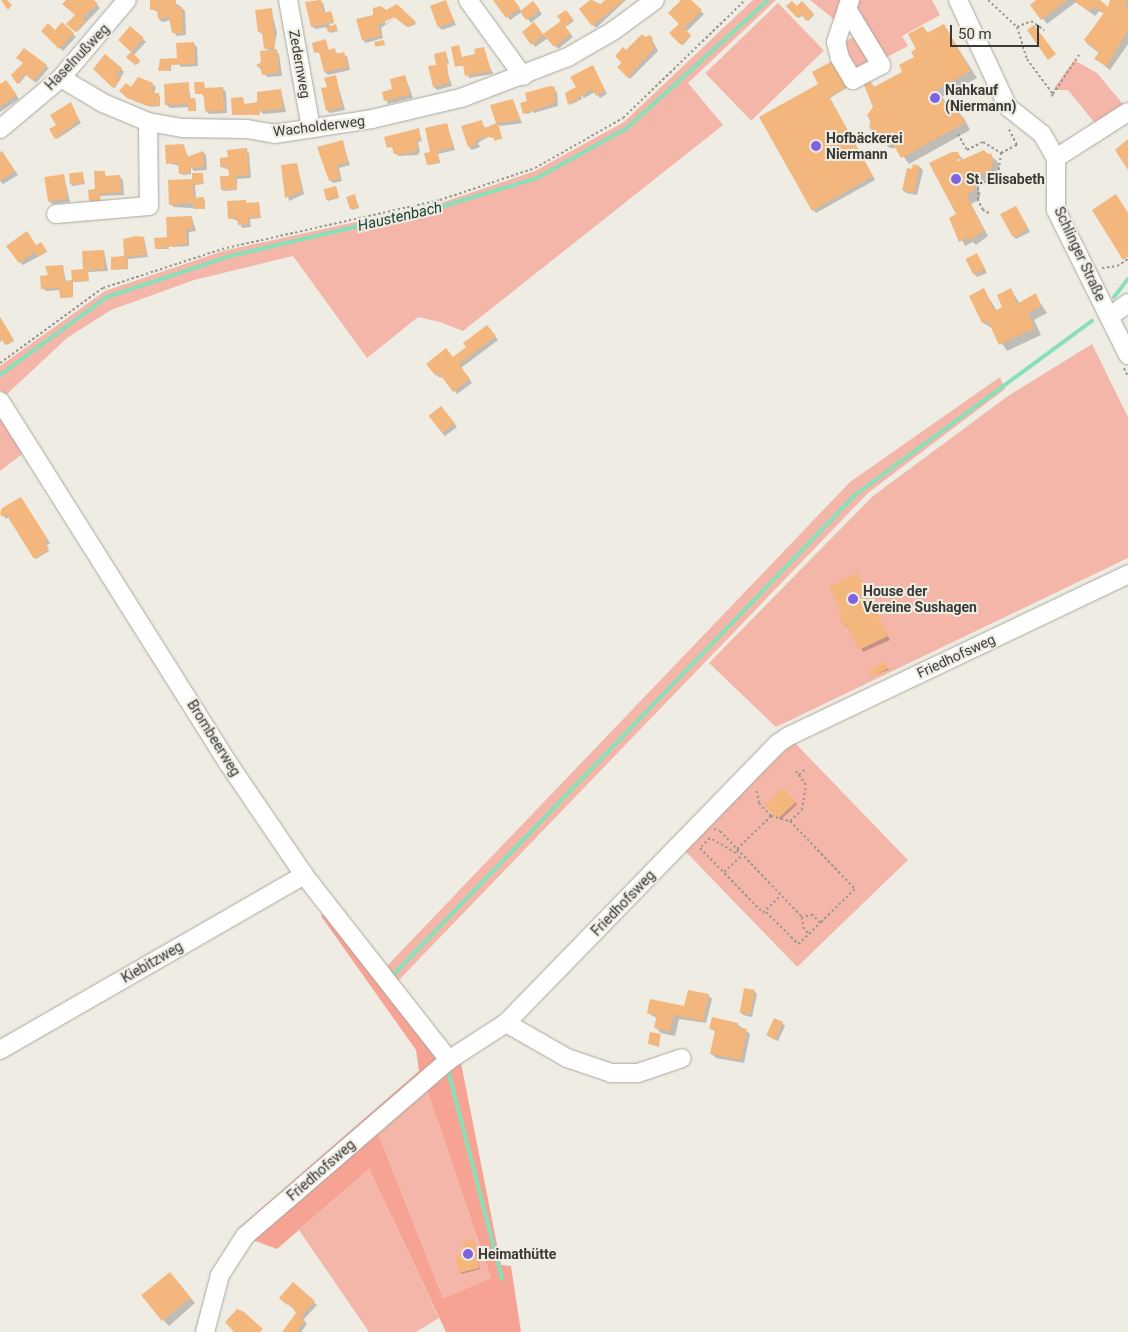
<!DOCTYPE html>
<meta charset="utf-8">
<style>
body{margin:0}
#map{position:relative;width:1128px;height:1332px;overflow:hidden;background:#eeece3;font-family:Roboto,sans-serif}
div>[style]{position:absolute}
.green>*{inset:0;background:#f5b6aa;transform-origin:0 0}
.forest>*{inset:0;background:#f7a394}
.shadow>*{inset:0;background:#0003;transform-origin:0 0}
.stream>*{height:4px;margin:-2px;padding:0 2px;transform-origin:2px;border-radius:2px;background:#89e0b8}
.building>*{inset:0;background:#f3b67d;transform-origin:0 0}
.path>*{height:2px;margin-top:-1px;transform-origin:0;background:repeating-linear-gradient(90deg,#9a9891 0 2.5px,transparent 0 5px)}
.roads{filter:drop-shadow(0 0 1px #a9a79f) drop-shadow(0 0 1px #a9a79f)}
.minor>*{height:18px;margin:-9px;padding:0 9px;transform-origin:9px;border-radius:9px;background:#fff}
.dots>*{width:14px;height:14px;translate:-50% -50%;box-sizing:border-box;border:2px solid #eeece3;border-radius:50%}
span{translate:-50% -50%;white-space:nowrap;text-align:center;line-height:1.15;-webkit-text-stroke:4px #eeece3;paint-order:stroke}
.street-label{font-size:14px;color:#3b3a36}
.poi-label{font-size:14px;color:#3b3a36;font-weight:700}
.left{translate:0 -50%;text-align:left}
.water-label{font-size:15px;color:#1b4131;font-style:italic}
.scale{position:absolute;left:950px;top:25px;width:89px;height:22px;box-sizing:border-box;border:2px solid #3b3a36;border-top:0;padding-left:6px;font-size:15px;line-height:18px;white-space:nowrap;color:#3b3a36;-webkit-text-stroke:4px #eeece3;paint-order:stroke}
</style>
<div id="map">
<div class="green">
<i style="clip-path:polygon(753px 0,776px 0,688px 83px,723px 125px,463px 331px,440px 322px,418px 317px,367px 358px,293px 256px,194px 280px,111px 310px,67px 338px,5px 396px,0 389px,0 366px,105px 291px,223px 251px,438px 204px,535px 171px,624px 122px)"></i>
<i style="clip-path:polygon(810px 0,841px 0,835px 20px)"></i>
<i style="clip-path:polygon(859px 0,932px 0,940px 15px,902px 36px,908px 46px,887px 57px,883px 56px,855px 9px)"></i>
<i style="left:778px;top:3px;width:66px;height:101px;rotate:46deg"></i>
<i style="clip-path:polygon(851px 38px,859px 38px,872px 61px,855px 71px,843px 51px,844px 43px)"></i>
<i style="clip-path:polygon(1074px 60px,1097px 73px,1127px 109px,1098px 127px,1068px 90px,1053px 90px)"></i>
<i style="clip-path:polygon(1092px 344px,1128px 417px,1128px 558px,776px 727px,709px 663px,873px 496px,1008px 396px)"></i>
<i style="clip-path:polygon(1000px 377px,1005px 389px,868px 493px,396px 983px,385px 968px,850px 482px)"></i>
<i style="clip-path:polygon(0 412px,25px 452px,0 471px)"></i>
<i style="left:794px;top:742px;width:164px;height:154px;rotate:46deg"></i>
<i style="clip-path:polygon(427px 1090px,491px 1278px,443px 1298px,378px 1133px)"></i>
<i style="clip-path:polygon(369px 1169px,439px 1318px,416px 1332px,369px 1332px,299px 1230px)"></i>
</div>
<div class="forest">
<i style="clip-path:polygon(328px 910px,445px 1060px,241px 1235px,239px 1228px,419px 1071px,416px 1050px,321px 916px)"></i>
<i style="clip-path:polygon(461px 1063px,501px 1265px,511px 1266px,521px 1332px,446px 1332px,369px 1169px,277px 1249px,250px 1239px,378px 1133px,443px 1298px,491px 1278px,427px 1090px)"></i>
</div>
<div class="shadow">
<i style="clip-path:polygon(68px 0,92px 0,100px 8px,77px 32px,68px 24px,76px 16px)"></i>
<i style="clip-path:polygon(151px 0,167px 0,179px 5px,185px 11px,186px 35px,176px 36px,171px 20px,162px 22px,159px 19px,159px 12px,151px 9px)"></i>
<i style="clip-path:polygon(319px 0,323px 3px,326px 14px,332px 14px,334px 23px,329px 24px,330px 27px,336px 26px,338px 31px,330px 33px,327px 27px,315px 29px,312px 26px,307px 3px)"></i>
<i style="clip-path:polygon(495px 0,513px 0,522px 12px,536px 6px,542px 14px,531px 23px,522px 12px,510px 20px)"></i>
<i style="clip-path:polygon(592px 0,601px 5px,607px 0,626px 0,596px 28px,580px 9px)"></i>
<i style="clip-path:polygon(683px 0,689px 0,704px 14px,686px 32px,691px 36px,683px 45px,671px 33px,680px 24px)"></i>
<i style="clip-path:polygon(1038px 0,1099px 0,1108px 9px,1114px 0,1128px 0,1128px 44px,1110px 70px,1096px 59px,1099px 53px,1086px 43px,1105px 14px,1099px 11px,1095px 16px,1076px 2px,1047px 24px,1032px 5px)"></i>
<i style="clip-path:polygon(446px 2px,456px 25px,442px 30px,439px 27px)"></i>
<i style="clip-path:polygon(802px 3px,814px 15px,808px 21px,803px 15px,799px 18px,788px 6px,797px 7px)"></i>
<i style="clip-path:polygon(evenodd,397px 6px,416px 24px,409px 27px,396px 17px,381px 28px,383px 38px,366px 43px,363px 40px,386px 12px,397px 6px,398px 12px,400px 14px,385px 24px,385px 21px,398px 12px)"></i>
<i style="clip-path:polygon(271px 9px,277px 33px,274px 48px,279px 54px,282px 76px,267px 77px,258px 66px,268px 52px,264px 35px,259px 32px)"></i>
<i style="clip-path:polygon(565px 11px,574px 21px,565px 27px,573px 37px,558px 49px,548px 38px,535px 47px,524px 32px,537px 27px,544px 36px,562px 21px)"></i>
<i style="clip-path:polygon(62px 24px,76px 37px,63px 51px,43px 31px,55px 31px)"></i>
<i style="clip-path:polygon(944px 26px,977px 78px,942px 97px,954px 113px,957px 111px,964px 118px,970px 130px,909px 164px,897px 148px,890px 148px,874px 134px,868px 115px,874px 107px,870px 83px,876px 88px,904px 72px,915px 58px,923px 27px,929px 34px)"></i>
<i style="clip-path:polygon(130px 28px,146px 42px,133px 56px,140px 62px,136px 65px,128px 57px,132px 52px,119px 40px)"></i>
<i style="clip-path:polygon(650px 36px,658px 51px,630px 79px,619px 67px,626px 52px)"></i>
<i style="clip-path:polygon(326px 42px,329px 51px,334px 50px,338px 54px,347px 56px,350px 70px,328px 75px,325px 72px,320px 53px,316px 52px)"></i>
<i style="clip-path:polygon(194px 44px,197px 47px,198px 66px,181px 67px,178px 63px,171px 65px,171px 71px,160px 70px,178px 60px)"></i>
<i style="clip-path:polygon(459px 47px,462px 58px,476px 55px,483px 49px,493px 74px,469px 78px,465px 66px,456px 66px)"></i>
<i style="clip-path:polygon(446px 53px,449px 63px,445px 64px,452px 86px,437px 90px,434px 87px,438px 65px)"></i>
<i style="clip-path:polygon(833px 61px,848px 87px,830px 98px,875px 180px,816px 213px,813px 210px,821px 83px)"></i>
<i style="clip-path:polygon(46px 66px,49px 68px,36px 83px,27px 74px,19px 84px,12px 75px)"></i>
<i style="clip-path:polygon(592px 67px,607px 94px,600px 98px,595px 92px,584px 98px,580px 93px,582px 99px,570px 105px)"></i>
<i style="clip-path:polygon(121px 69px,124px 72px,115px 88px,98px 72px)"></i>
<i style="clip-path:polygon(405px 76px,413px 98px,388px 104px,383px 93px,394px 90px)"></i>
<i style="clip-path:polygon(336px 78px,345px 110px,330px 113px,327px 110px,328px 88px)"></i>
<i style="clip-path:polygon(6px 81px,19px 99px,0 112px,0 86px)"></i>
<i style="clip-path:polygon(188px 83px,191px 100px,196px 101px,196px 111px,191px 111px,190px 107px,170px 108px,166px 104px)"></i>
<i style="clip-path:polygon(204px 83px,204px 90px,223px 89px,226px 92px,227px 113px,209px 114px,206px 111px,204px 94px,196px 93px)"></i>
<i style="clip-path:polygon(152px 84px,156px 87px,154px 95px,160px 96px,160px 106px,151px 107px,132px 100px,132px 90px)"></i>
<i style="clip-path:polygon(549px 87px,557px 92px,558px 106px,534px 113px,529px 108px,531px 113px,526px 114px,522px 103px,529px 101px,526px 94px)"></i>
<i style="clip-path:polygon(281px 91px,286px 112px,263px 114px,259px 110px,260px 115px,233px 114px,243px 98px,244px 105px,259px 103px)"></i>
<i style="clip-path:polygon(513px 100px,522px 123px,500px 126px,497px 123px)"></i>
<i style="clip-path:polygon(70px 103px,81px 123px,57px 139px,51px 130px,58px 125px)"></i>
<i style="clip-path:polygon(481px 122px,486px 129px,496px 124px,502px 139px,488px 137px,478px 143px,480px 147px,472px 150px,469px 147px)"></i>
<i style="clip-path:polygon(447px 125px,455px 150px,438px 154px,440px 163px,429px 165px)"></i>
<i style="clip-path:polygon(419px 131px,422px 141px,418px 142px,420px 152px,417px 155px,398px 156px,393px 147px,388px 147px)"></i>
<i style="clip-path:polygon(342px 142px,350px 165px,339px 168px,342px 181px,333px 183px,330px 180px)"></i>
<i style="clip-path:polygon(183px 145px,189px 159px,203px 152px,206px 155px,207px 170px,194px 171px,191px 167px,191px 174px,182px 175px,180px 166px,168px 163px)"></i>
<i style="clip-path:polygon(246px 150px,249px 153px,251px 178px,237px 179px,237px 190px,223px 191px,230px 177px,230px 170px,221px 167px)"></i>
<i style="clip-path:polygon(evenodd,984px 151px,997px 161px,1000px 168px,997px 170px,999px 175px,976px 188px,981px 193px,979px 200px,971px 204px,988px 236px,976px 245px,973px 242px,965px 246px,951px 218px,958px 215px,931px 163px,952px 153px,957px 153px,964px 160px,984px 151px,957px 159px,961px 159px,954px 167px,952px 165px,957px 159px)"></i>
<i style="clip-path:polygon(2px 152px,18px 175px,3px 184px,0 181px)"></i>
<i style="clip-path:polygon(297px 164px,304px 194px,289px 201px,282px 166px)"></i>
<i style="clip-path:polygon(920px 167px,923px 170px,917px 195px,906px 193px,903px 190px,913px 170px)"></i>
<i style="clip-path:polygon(104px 172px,107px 178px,120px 177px,123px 180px,124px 195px,100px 196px,101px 202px,91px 202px)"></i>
<i style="clip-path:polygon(82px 173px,85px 184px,73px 186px,71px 185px)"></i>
<i style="clip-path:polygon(202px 174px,204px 184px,195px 185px,196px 199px,205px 200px,205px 209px,174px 207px,170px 204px)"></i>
<i style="clip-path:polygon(64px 176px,70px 202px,52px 204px,49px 201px)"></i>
<i style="clip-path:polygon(336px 187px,339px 198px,328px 201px,327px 199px)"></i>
<i style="clip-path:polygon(355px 196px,359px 208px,352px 210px,351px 208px)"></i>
<i style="clip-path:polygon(245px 201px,246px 212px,259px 204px,261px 218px,250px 219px,251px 227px,242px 228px,239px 221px,229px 218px)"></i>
<i style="clip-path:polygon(1016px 207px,1030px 232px,1016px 239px,1013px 236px)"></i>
<i style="clip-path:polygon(192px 218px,196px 231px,189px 232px,189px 246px,173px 247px,168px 242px,169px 249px,156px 249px)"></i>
<i style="clip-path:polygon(144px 238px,148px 257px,128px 259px,128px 269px,114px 270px)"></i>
<i style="clip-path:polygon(41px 244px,47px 252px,23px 265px,20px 262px)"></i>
<i style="clip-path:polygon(104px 251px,108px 271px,88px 272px,89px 281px,73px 282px,73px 297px,63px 298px,61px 290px,46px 291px,43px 288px,63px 266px,66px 282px,73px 281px)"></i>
<i style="clip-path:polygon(977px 255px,987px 273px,977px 277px,974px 274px)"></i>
<i style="clip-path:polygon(984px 290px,997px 311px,1004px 308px,1011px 290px,1020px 304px,1035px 295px,1047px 313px,1034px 320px,1041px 335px,1007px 351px,992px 328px,983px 323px,970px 296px)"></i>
<i style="clip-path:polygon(0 317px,14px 341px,7px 345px,3px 339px,0 342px)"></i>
<i style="clip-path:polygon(490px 329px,498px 340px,461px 368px,472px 383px,457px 394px,443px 376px,440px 378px,437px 375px)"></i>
<i style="clip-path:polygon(444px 411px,457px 427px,445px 436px,442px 433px)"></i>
<i style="clip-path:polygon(23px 501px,50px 543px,46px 546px,49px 551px,36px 559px,9px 517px,6px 519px,1px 512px)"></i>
<i style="clip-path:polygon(857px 575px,890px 640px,863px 652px,850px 627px,845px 626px,843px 612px)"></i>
<i style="clip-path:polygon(886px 665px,889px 670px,873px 675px,871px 670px)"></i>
<i style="left:783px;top:789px;width:21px;height:23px;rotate:47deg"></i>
<i style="clip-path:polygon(754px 991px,757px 994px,752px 1017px,743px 1015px,740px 1012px)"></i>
<i style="clip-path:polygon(708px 995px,712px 999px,706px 1023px,679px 1019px,675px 1036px,661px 1033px,656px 1028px,658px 1019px,648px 1013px,685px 1008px)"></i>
<i style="clip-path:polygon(782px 1023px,785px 1026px,778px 1041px,771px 1038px,768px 1034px)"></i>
<i style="clip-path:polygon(737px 1024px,750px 1034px,744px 1063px,716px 1058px,711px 1053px,716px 1032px,711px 1029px)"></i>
<i style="clip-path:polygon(660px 1035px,659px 1047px,649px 1044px)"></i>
<i style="clip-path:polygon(473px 1241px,480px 1269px,461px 1274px,466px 1254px)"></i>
<i style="clip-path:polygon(174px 1278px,195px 1303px,169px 1326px,164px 1321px)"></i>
<i style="clip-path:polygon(293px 1284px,317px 1305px,303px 1320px,307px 1324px,301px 1332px,284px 1332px,298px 1313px,284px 1301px)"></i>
</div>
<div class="stream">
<i style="left:1114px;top:297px;width:23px;rotate:-52deg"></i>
<i style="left:0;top:375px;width:132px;rotate:-36.1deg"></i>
<i style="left:107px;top:297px;width:130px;rotate:-18.4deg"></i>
<i style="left:230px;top:256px;width:216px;rotate:-13.1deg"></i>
<i style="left:440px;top:207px;width:101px;rotate:-16.6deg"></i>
<i style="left:537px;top:178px;width:103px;rotate:-29.1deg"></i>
<i style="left:627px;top:128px;width:190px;rotate:-42.2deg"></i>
<i style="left:392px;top:976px;width:668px;rotate:-46.09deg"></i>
<i style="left:855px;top:495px;width:294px;rotate:-36.3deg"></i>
<i style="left:448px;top:1070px;width:216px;rotate:75.5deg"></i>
</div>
<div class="building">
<i style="clip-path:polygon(1px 0,7px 0,12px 5px,8px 10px)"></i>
<i style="clip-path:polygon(66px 0,94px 0,98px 4px,82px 18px,86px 21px,75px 32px,66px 24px,75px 15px,62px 4px)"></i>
<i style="clip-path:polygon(150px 0,176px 0,176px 7px,182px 7px,183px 33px,172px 33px,169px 17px,158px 19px,157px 9px,150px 10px)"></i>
<i style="clip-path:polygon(321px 0,324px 13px,331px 11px,334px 22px,311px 27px,305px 2px)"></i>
<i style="left:446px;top:0;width:23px;height:17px;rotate:70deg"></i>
<i style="clip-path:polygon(493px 0,514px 0,520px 8px,506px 18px)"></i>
<i style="clip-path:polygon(590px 0,601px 4px,605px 0,624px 0,592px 26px,579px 9px)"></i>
<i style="clip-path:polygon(681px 0,691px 0,702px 10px,684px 28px,691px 35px,681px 45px,669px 33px,679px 24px,668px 13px)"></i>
<i style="clip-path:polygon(1036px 0,1067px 0,1041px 20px,1030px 5px)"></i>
<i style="clip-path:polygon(1076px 0,1100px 0,1108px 7px,1110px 0,1128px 0,1124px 6px,1128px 9px,1128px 30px,1107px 66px,1094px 59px,1099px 52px,1084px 40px,1104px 13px,1093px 7px,1090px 12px,1075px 2px)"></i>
<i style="left:533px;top:1px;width:11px;height:17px;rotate:52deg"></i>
<i style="clip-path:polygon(792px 1px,797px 6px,802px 1px,814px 14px,806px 21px,801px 14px,797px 18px,786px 6px)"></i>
<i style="clip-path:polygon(397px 4px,416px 22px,407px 27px,394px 17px,378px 25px,381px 36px,362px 40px,356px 19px,373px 15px,373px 8px,381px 6px,386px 10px)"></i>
<i style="clip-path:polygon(272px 8px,275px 47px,264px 49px,262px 32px,258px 32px,255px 10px)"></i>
<i style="clip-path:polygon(566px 10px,573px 19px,565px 26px,571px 34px,554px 47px,544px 35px,531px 45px,522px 32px,534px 22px,543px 34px,561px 21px,557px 16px)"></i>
<i style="clip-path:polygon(62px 22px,74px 33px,59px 49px,41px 31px,48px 23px,55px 30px)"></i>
<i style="clip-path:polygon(336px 24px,337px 30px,328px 32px,326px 27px)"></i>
<i style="clip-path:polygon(944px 24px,971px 71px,936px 90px,953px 112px,957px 109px,965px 123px,901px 158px,892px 142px,882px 142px,869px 127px,871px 121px,867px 115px,873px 107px,864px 85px,870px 81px,874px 87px,902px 72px,899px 65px,914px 57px,911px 52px,916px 49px,908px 34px,923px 26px,927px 33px)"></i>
<i style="clip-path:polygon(1034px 25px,1056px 54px,1048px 60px,1027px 30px)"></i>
<i style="clip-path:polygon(130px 26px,144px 38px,131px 52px,140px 60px,135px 65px,126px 57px,131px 52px,118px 40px)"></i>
<i style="clip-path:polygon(642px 34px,645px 37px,650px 35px,653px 38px,651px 42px,655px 47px,628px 78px,617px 67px,622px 63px,615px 56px,623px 47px,626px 50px)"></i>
<i style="clip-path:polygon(326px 39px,328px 50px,335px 48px,336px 54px,344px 52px,348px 67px,324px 72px,319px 52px,314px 53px,312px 43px)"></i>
<i style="left:384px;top:40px;width:5px;height:10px;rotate:79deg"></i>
<i style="clip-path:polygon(194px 42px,195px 64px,170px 65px,170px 70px,158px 71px,160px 59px,177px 58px,176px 43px)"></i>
<i style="clip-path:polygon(459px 45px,462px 57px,475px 54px,474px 49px,484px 47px,491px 71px,465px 76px,463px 65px,455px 67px,451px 47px)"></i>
<i style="clip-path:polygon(24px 48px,47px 65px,33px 81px,25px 74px,17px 84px,11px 75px,23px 63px,16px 58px)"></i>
<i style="clip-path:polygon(277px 49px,279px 73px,262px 75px,261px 67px,257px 67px,257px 64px,261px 63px,260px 51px)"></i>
<i style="clip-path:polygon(446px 51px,449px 83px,433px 87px,428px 66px,436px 65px,434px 54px)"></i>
<i style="clip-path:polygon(105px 54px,122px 68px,116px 76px,121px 79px,113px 88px,93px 69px)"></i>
<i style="clip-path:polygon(834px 60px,848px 86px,829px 97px,873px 176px,812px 211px,759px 117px,818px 84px,812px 72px)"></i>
<i style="clip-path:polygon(593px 65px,605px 90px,596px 96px,592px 89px,568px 105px,565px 93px,576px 87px,570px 77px)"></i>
<i style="clip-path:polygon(336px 75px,342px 107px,326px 111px,321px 88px,327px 87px,324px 78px)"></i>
<i style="clip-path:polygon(405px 75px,410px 95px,384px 101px,382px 92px,392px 89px,390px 79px)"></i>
<i style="clip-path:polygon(138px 77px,153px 83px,152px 93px,159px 93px,160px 105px,148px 106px,127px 98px,119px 91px,126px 83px,131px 87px)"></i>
<i style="clip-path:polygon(6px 80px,17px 95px,0 107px,0 84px)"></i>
<i style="clip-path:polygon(189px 82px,189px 98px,195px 98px,195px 111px,188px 111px,188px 104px,165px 105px,164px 84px)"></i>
<i style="clip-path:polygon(194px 82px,204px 82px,205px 88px,223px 87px,224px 111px,205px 111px,204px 98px,202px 94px,195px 94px)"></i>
<i style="clip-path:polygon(550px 86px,555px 87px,555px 103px,523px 114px,520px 103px,527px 101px,525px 93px)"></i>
<i style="clip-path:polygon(281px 89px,283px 109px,259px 111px,260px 115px,232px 115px,231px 98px,243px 97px,244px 104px,257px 102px,257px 92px)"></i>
<i style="clip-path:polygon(513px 99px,520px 120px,498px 123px,502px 138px,495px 141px,493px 137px,486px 137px,476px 140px,477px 144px,468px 147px,461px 126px,482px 120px,484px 128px,490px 126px,496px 123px,490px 105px)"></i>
<i style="clip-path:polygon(71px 102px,79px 120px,55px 139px,49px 129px,56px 125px,50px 115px)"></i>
<i style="clip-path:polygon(447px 123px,453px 147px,437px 151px,440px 162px,427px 165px,424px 153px,430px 152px,425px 128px)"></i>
<i style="clip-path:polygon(419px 128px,421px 140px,416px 141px,418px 148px,414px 152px,399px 155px,394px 154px,392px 147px,387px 148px,384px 137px)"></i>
<i style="clip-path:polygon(1128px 139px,1128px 170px,1115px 150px)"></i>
<i style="clip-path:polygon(343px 140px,348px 162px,337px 165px,340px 178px,329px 181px,317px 147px)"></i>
<i style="clip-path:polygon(184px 144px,187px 157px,203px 151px,204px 167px,190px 168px,190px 173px,179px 174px,178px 163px,166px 164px,165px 145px)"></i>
<i style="clip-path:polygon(247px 148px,249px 175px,236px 176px,237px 189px,221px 190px,220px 176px,229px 176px,228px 167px,220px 167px,220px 158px,228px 157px,227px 150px)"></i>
<i style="clip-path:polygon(984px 150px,987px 155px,991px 153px,994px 161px,991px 163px,993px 168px,967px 183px,973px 182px,976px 188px,967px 196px,984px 230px,970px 241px,968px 237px,959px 242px,949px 218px,956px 214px,929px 163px,952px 152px,958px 152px,960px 157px,957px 162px)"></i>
<i style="clip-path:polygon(2px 151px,15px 171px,0 181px,0 152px)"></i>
<i style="clip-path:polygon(297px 163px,302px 191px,285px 198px,281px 165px)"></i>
<i style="clip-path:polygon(913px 164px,920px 166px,914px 193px,902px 190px,907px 168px,912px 169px)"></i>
<i style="clip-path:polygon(94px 171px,105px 171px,105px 176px,120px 175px,121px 192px,100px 194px,100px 201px,89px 201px,88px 190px,95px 189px)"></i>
<i style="left:83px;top:172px;width:11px;height:14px;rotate:85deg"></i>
<i style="clip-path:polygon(192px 173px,203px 173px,203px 184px,193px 184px,194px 198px,204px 197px,205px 208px,194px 209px,193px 203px,169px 205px,168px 180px,192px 179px)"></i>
<i style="left:64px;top:174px;width:25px;height:20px;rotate:81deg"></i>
<i style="left:336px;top:186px;width:11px;height:13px;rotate:75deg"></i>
<i style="clip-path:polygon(355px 194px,358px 207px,350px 209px,346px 197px)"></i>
<i style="clip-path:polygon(1116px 194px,1128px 213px,1128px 257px,1123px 260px,1092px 210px)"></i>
<i style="clip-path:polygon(246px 200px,246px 203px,259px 202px,260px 217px,248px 218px,249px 224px,238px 225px,237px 218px,228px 219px,227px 201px)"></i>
<i style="clip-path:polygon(1016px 206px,1028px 228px,1016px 237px,1012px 236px,1000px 214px)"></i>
<i style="clip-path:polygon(192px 216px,193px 228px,186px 229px,187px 244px,155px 249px,154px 238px,167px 237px,166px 217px)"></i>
<i style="clip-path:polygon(27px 231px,36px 245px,41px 242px,47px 251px,38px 257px,35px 252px,19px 263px,6px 246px)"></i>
<i style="clip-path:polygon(137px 236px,144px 237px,146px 255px,127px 256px,128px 268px,111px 270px,111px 257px,124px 256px,123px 239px)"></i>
<i style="clip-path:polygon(104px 250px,105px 269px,88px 270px,88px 281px,72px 282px,73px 297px,60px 298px,59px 288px,41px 289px,40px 276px,48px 275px,45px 266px,63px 265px,64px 281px,72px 280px,71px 270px,83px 269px,82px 251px)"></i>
<i style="left:977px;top:253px;width:18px;height:13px;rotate:63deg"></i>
<i style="clip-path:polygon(984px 288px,995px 311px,1002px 307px,997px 295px,1011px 288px,1017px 304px,1036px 293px,1041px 306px,1028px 313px,1035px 328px,999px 345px,988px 321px,982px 323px,969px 296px)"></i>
<i style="clip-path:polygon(0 317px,14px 340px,5px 345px,0 337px)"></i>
<i style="clip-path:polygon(487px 325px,496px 336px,459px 364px,470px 379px,453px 392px,439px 373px,436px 376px,426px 364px,446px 348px,453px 357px,466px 347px,463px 343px)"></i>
<i style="left:441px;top:406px;width:22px;height:16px;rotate:51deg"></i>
<i style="clip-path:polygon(21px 497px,48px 540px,44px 542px,49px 549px,34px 559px,6px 514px,2px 517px,0 513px,2px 508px)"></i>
<i style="clip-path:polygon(858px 573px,888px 636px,859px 650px,847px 625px,844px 626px,838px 614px,841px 612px,829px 587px)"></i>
<i style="left:885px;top:662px;width:7px;height:18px;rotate:63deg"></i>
<i style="left:783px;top:788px;width:19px;height:25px;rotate:47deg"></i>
<i style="left:744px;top:988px;width:11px;height:25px;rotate:10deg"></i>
<i style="clip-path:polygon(688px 990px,709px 994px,703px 1021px,674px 1015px,670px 1031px,654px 1028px,657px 1015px,647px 1013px,650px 999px,684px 1006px)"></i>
<i style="clip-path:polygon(712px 1017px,738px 1023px,737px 1027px,747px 1029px,741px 1060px,710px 1054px,715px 1030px,709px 1029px)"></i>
<i style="left:774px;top:1018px;width:10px;height:19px;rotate:24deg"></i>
<i style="left:650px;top:1032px;width:11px;height:12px;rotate:10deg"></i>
<i style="clip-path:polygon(473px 1239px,479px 1268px,459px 1273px,455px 1256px,465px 1253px,462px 1242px)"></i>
<i style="left:170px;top:1272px;width:33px;height:37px;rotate:51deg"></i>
<i style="clip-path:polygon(293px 1282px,315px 1301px,301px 1317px,305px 1320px,297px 1332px,282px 1332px,296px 1313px,289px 1303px,287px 1305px,279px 1298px)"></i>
<i style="clip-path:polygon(237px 1309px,244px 1312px,263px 1329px,260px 1332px,234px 1332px,225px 1322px)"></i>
</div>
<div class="path">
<i style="left:988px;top:0;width:40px;rotate:43deg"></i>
<i style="left:1017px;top:27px;width:34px;rotate:73deg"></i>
<i style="left:1027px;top:59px;width:44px;rotate:53.4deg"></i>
<i style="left:1053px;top:94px;width:4px;rotate:117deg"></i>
<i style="left:1017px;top:27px;width:15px;rotate:-23deg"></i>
<i style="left:1031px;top:21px;width:16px;rotate:35deg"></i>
<i style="left:1053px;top:94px;width:47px;rotate:-56.3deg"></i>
<i style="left:958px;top:134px;width:18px;rotate:61deg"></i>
<i style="left:967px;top:150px;width:18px;rotate:-27deg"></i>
<i style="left:983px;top:142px;width:21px;rotate:31deg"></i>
<i style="left:1001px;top:153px;width:18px;rotate:-27deg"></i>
<i style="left:1017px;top:145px;width:20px;rotate:-117deg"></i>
<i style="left:989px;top:213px;width:7px;rotate:-153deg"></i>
<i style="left:983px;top:210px;width:11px;rotate:-117deg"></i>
<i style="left:978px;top:200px;width:15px;rotate:-90deg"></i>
<i style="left:978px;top:185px;width:22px;rotate:-27deg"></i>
<i style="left:998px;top:175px;width:22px;rotate:-82deg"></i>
<i style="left:1102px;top:268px;width:15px;rotate:-8deg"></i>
<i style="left:1117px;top:266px;width:13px;rotate:-32deg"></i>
<i style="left:0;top:363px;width:127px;rotate:-36.1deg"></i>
<i style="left:103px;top:288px;width:125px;rotate:-18.1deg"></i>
<i style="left:222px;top:249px;width:223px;rotate:-12.7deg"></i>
<i style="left:440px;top:200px;width:100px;rotate:-18.6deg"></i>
<i style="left:535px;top:168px;width:101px;rotate:-29.6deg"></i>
<i style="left:623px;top:118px;width:170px;rotate:-44deg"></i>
<i style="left:1124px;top:368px;width:10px;rotate:66deg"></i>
<i style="left:799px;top:775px;width:8px;rotate:-45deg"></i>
<i style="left:771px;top:816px;width:20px;rotate:15deg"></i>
<i style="left:790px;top:821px;width:16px;rotate:-43deg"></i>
<i style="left:802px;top:810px;width:25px;rotate:-81deg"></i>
<i style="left:806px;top:785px;width:17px;rotate:-126deg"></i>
<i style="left:790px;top:821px;width:94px;rotate:46.3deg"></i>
<i style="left:855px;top:889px;width:49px;rotate:135.8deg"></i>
<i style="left:714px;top:829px;width:6px;rotate:18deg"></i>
<i style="left:720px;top:831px;width:119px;rotate:46.4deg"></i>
<i style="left:802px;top:917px;width:10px;rotate:84deg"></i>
<i style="left:803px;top:927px;width:9px;rotate:49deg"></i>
<i style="left:809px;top:934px;width:16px;rotate:-45deg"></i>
<i style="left:820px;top:923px;width:11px;rotate:-131deg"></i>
<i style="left:813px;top:915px;width:11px;rotate:170deg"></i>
<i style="left:737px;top:849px;width:47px;rotate:-44.1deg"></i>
<i style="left:771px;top:816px;width:18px;rotate:-133deg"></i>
<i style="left:759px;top:803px;width:15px;rotate:-101deg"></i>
<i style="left:738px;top:850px;width:4px;rotate:124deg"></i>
<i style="left:736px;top:853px;width:30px;rotate:-150deg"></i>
<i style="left:710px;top:838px;width:14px;rotate:135deg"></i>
<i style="left:700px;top:848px;width:91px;rotate:45.9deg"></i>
<i style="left:763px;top:913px;width:25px;rotate:-45deg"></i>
<i style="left:724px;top:872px;width:25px;rotate:-43deg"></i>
<i style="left:766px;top:912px;width:45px;rotate:45deg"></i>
<i style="left:798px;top:944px;width:15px;rotate:-42deg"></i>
</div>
<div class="roads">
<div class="minor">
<i style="left:288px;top:0;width:130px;rotate:79.8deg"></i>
<i style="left:468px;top:0;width:94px;rotate:54.1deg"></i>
<i style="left:958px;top:0;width:118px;rotate:65deg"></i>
<i style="left:1008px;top:107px;width:43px;rotate:38.5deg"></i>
<i style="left:1042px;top:134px;width:28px;rotate:60deg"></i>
<i style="left:1056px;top:158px;width:52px;rotate:90deg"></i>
<i style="left:1056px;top:210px;width:162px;rotate:63.6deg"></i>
<i style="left:847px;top:9px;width:66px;rotate:58.7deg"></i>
<i style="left:881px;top:65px;width:32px;rotate:152deg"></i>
<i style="left:853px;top:80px;width:26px;rotate:-121deg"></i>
<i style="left:840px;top:58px;width:16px;rotate:-104deg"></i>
<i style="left:836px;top:42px;width:44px;rotate:-71.6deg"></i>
<i style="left:61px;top:78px;width:49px;rotate:30.8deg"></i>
<i style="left:103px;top:103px;width:49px;rotate:22.9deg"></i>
<i style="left:148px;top:122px;width:36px;rotate:10deg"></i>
<i style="left:183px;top:128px;width:64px;rotate:0.9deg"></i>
<i style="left:247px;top:129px;width:27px;rotate:10deg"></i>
<i style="left:274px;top:134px;width:99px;rotate:-8.7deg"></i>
<i style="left:372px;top:119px;width:91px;rotate:-13.3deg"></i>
<i style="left:461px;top:98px;width:115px;rotate:-21deg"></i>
<i style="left:568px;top:57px;width:52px;rotate:-30deg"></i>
<i style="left:613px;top:31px;width:52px;rotate:-36.4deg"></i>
<i style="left:0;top:129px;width:80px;rotate:-39.9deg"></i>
<i style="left:61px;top:78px;width:102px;rotate:-49.8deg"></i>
<i style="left:1056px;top:158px;width:85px;rotate:-32.6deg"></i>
<i style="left:56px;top:214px;width:93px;rotate:-4.9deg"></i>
<i style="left:149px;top:206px;width:84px;rotate:-90.7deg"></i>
<i style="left:1109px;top:317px;width:24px;rotate:-36deg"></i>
<i style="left:0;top:401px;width:428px;rotate:57.8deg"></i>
<i style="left:228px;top:763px;width:135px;rotate:55.8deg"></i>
<i style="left:304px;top:875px;width:235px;rotate:51.9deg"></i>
<i style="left:506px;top:1023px;width:70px;rotate:29.8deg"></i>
<i style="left:567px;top:1058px;width:46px;rotate:18.8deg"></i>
<i style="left:611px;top:1073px;width:27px"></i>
<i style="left:638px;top:1073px;width:46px;rotate:-18.8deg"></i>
<i style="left:0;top:1050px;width:351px;rotate:-29.9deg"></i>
<i style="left:205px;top:1332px;width:59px;rotate:-75.3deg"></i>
<i style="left:220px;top:1275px;width:46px;rotate:-57.3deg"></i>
<i style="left:245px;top:1236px;width:269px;rotate:-40.8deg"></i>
<i style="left:449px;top:1060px;width:68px;rotate:-33deg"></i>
<i style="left:506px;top:1023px;width:389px;rotate:-45.8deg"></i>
<i style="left:777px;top:744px;width:14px;rotate:-34deg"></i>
<i style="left:789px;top:736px;width:376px;rotate:-25.5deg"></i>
</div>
</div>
<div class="dots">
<i style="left:935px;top:98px;background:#8063de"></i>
<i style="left:816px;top:146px;background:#8063de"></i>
<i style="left:956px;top:179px;background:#8063de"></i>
<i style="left:853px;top:599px;background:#8063de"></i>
<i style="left:468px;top:1254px;background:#8063de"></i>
</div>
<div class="street-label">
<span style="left:77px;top:57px;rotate:-46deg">Haselnußweg</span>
<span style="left:300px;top:64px;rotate:80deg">Zedernweg</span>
<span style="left:319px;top:126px;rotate:-7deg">Wacholderweg</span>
<span style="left:1080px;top:254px;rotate:65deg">Schlinger Straße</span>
<span style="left:956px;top:656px;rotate:-25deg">Friedhofsweg</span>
<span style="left:214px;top:738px;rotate:58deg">Brombeerweg</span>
<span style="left:623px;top:903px;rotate:-46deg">Friedhofsweg</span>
<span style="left:152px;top:962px;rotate:-30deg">Kiebitzweg</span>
<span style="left:321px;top:1170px;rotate:-41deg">Friedhofsweg</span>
</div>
<div class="poi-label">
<span class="left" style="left:945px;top:98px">Nahkauf<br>(Niermann)</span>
<span class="left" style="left:826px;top:146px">Hofbäckerei<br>Niermann</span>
<span class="left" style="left:966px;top:179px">St. Elisabeth</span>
<span class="left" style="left:863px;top:599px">House der<br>Vereine Sushagen</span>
<span class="left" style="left:478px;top:1254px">Heimathütte</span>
</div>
<div class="water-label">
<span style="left:400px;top:217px;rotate:-13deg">Haustenbach</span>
</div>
<div class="scale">50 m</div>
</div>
